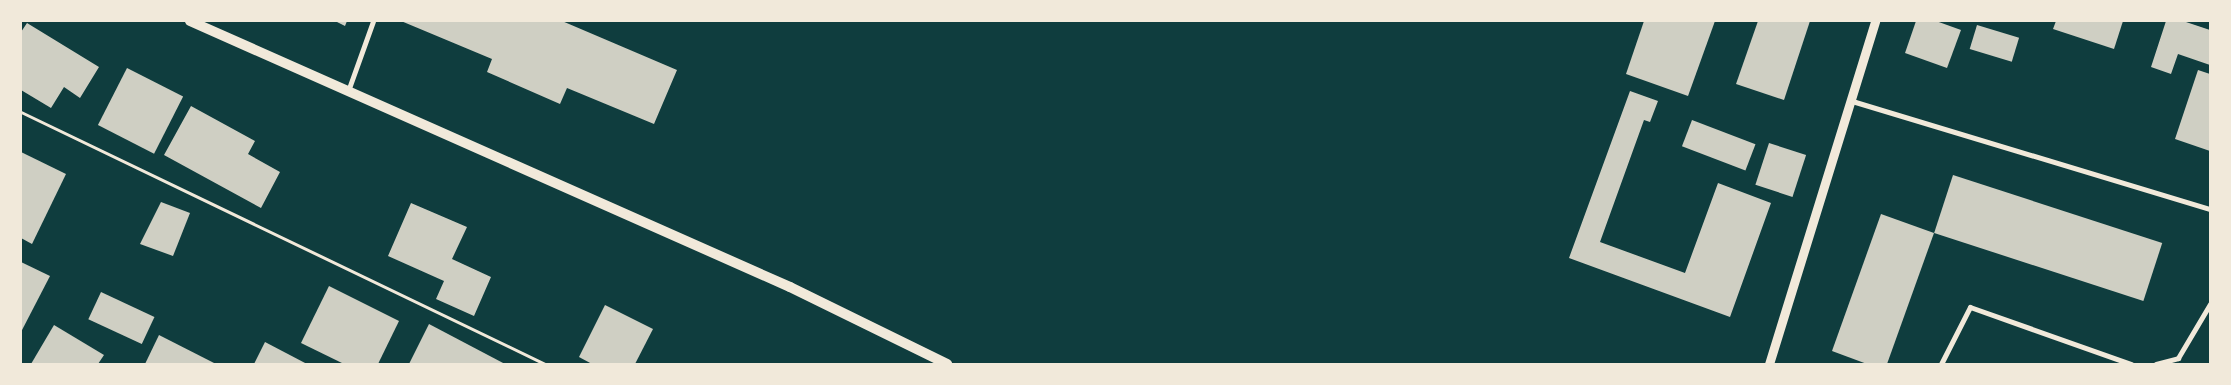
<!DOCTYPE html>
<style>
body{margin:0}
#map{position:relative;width:2231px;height:385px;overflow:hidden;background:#0f3d3e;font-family:"Golos Text",sans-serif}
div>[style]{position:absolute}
.building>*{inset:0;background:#cfcfc3;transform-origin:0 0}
.path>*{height:3px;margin:-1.5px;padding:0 1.5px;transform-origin:1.5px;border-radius:1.5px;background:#f1e9da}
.minor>*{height:5px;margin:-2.5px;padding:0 2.5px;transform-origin:2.5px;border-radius:2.5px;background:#f1e9da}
.tertiary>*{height:9px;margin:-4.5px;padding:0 4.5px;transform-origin:4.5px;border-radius:4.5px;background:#f1e9da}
.secondary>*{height:10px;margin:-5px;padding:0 5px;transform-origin:5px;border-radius:5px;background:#f1e9da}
span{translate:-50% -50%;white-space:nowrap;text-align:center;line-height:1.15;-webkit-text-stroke:4px #f1e9da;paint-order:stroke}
.frame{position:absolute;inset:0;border:22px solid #f1e9da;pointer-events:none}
</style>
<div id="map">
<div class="building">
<i style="clip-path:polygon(335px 21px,347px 21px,345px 26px)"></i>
<i style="clip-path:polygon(401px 21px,562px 21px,677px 70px,654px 124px,567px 88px,560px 104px,487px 72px,492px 59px)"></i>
<i style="clip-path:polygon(1644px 21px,1715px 21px,1688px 96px,1626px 74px)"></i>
<i style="clip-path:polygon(1758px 21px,1810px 21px,1784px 100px,1736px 84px)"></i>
<i style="clip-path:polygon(1916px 21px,1936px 21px,1961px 30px,1947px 68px,1905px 53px)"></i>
<i style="clip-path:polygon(2056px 21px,2123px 21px,2114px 49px,2053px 29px)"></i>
<i style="clip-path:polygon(2166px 21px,2183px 21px,2210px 30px,2210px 65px,2178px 54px,2171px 74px,2151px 67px)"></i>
<i style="clip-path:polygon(27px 23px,99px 67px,80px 98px,64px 87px,51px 108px,21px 90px,21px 32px)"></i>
<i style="left:1977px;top:25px;width:44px;height:25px;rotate:17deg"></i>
<i style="left:127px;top:68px;width:63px;height:64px;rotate:27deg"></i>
<i style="clip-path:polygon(2198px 70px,2210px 74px,2210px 151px,2175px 139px)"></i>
<i style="clip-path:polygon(1630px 91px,1658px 101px,1650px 122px,1644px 120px,1600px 242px,1685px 273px,1718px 183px,1771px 203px,1730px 317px,1569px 258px)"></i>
<i style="clip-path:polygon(191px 106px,255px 141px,248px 154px,280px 172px,261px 208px,164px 155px)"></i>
<i style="left:1692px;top:120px;width:68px;height:28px;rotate:21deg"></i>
<i style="left:1769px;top:143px;width:39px;height:44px;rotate:18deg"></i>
<i style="clip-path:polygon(21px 152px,66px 174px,32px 244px,21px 238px)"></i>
<i style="left:1953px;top:175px;width:220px;height:61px;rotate:18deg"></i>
<i style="clip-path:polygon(161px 202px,190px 213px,173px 256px,140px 244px)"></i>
<i style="clip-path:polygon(411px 203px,467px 227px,452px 259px,491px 277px,474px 316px,436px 299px,444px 281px,388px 256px)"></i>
<i style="clip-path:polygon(1881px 214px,1934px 233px,1887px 364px,1867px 364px,1832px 351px)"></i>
<i style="clip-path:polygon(21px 262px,50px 276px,21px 332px)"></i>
<i style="clip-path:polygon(329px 286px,399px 321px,378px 364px,344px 364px,301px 343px)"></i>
<i style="left:101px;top:292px;width:59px;height:30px;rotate:25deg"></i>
<i style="clip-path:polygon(605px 305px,653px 329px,635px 364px,592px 364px,579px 357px)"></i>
<i style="clip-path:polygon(429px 324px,505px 364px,409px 364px)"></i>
<i style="clip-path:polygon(54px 325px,104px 355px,98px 364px,31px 364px)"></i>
<i style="clip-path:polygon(159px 335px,216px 364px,145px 364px)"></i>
<i style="clip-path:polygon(265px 342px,307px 364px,254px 364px)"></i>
</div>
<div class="path">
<i style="left:21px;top:112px;width:581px;rotate:25.68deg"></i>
</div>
<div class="minor">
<i style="left:348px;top:91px;width:74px;rotate:-70.3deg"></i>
<i style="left:1852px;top:101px;width:374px;rotate:16.8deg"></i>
<i style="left:1941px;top:364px;width:64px;rotate:-63deg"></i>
<i style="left:1970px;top:307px;width:171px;rotate:19.5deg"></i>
<i style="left:2156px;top:364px;width:23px;rotate:-15deg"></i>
<i style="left:2178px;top:358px;width:63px;rotate:-59.3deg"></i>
</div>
<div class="tertiary">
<i style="left:1769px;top:364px;width:359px;rotate:-72.8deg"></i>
</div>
<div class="secondary">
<i style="left:190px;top:21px;width:656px;rotate:23.91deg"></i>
<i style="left:790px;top:287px;width:175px;rotate:26.1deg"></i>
</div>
<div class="frame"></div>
</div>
